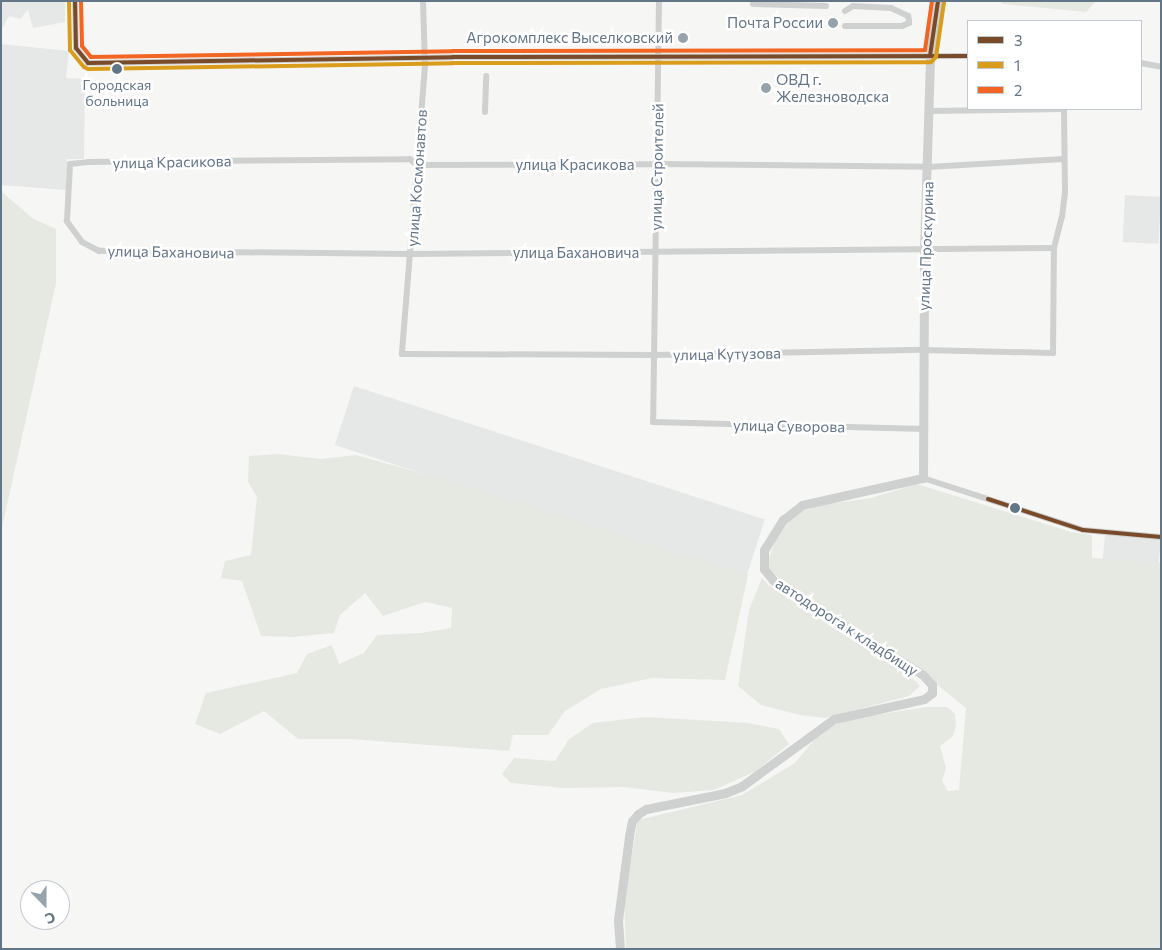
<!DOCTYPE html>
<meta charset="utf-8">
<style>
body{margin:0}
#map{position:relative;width:1162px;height:950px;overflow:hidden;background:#f6f6f4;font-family:Commissioner,sans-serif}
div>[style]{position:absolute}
.built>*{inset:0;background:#e6e8e7;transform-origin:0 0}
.green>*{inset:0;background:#e6e9e2}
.minor>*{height:6px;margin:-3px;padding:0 3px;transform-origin:3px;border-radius:3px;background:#cfd1d1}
.tertiary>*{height:9px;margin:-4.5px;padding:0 4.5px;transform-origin:4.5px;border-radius:4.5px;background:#cfd1d1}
.bus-1>*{height:4px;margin:-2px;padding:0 2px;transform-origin:2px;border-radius:2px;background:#7a4b2a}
.bus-2>*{height:4px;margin:-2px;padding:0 2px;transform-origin:2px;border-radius:2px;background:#d99c1b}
.bus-3>*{height:4px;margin:-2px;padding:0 2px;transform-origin:2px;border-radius:2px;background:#f26522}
.dots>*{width:14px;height:14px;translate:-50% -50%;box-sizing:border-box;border:2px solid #fff;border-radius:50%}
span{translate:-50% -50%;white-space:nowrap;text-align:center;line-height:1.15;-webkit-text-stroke:5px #fff;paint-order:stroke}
.bus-label{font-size:14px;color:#637687}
.poi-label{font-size:15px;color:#637687}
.right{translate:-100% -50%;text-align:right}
.left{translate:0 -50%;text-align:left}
.street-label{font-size:15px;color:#637687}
.frame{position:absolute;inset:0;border:2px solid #637687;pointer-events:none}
.legend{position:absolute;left:967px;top:20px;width:175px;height:90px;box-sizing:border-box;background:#fff;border:1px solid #c1c8cf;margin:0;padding:6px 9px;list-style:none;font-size:15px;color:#637687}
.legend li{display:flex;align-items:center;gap:10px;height:25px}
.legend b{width:25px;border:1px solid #c1c8cf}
.north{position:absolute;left:20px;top:880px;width:50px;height:50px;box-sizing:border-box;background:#fff;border:1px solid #c1c8cf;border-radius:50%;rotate:158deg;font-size:14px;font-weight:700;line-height:20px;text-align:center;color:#637687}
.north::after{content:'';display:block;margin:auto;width:18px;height:22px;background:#96a3ad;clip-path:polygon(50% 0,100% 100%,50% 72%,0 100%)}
</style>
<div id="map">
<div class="built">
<i style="clip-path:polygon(1px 1px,65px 1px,65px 22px,33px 28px,28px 10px,20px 19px,9px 16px,2px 29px)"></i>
<i style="clip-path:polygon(1px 44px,69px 51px,66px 78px,85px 79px,84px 159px,67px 159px,66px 190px,1px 185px)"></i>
<i style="left:1125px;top:195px;width:36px;height:47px;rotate:3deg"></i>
<i style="left:354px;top:386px;width:432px;height:62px;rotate:18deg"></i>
<i style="left:1105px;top:534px;width:56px;height:34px;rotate:5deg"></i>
</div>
<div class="green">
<i style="clip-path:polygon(1000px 1px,1096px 1px,1086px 12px,1003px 4px)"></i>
<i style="clip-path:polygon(1px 191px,32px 218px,56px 229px,56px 283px,1px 532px)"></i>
<i style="clip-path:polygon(278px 454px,321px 459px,356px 455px,464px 485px,748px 575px,725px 680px,652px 678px,601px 689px,565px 711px,548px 735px,513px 735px,509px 751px,350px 739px,298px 739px,264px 711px,220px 734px,195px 724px,206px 693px,297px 673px,307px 654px,332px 645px,339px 664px,364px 653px,377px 635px,421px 633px,451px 628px,452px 608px,425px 602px,383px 616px,365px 593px,340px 615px,334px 633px,293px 637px,261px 636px,242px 581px,221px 578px,225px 561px,251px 555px,257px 497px,248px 482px,249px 456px)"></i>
<i style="clip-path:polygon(917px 484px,1071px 532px,1092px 535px,1092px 558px,1161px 563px,1161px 949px,626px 949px,624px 897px,638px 820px,742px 795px,795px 763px,821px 731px,849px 719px,927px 707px,947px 707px,955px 714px,956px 726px,953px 736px,940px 746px,946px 768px,942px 781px,948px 791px,959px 790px,966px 708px,913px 665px,827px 611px,769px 571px,769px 557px,778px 535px,796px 513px,828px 504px,871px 498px)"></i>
<i style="clip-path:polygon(762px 578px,768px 585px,824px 622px,909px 675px,920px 686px,909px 696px,825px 718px,800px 715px,761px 705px,738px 686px,749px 610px)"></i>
<i style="clip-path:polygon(645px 717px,748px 723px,779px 729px,789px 744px,756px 771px,714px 790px,673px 793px,624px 787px,564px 788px,511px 783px,502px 774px,514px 758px,555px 761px,569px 739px,593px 723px)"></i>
</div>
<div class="minor">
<i style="left:75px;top:1px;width:47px;rotate:88.8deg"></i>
<i style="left:76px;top:48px;width:19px;rotate:51deg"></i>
<i style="left:88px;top:63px;width:365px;rotate:-0.9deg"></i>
<i style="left:453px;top:57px;width:515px;rotate:-0.11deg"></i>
<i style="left:423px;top:1px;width:65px;rotate:88.2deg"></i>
<i style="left:425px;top:66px;width:289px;rotate:94.6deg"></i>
<i style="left:402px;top:354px;width:252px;rotate:0.2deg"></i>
<i style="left:654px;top:355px;width:269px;rotate:-1.1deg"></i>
<i style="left:923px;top:350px;width:130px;rotate:1.3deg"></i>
<i style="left:1053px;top:353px;width:105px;rotate:-89.5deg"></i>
<i style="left:1054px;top:248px;width:32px;rotate:-76deg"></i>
<i style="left:1062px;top:217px;width:25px;rotate:-83deg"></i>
<i style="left:1065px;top:192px;width:83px;rotate:-90.7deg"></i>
<i style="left:1064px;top:109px;width:135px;rotate:179.2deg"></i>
<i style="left:659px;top:1px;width:421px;rotate:90.8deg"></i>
<i style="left:653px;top:422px;width:272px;rotate:1.5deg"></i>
<i style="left:753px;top:4px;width:73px;rotate:1.6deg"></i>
<i style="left:845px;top:11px;width:9px;rotate:-32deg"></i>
<i style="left:853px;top:6px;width:38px;rotate:3deg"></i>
<i style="left:891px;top:8px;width:19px;rotate:25deg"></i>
<i style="left:908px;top:16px;width:4px;rotate:76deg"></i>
<i style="left:909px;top:20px;width:3px;rotate:90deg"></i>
<i style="left:909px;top:23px;width:8px;rotate:157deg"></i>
<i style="left:902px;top:26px;width:57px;rotate:180deg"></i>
<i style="left:1141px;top:63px;width:20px;rotate:11deg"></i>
<i style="left:485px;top:112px;width:36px;rotate:-88deg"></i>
<i style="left:1054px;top:248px;width:643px;rotate:179.47deg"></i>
<i style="left:411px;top:254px;width:312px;rotate:-179.4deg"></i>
<i style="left:99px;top:251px;width:19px;rotate:-152deg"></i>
<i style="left:82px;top:242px;width:26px;rotate:-126deg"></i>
<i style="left:67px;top:221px;width:57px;rotate:-87deg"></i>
<i style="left:70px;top:164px;width:18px;rotate:-6deg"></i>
<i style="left:88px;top:162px;width:322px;rotate:-0.5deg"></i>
<i style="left:410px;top:159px;width:9px;rotate:41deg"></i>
<i style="left:417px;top:165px;width:241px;rotate:-0.2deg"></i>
<i style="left:658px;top:164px;width:270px;rotate:0.6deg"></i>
<i style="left:928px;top:167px;width:136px;rotate:-3.4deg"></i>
<i style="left:923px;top:478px;width:168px;rotate:18deg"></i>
<i style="left:1083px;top:530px;width:78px;rotate:5.1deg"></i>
</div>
<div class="tertiary">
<i style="left:620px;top:949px;width:29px;rotate:-94deg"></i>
<i style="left:618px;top:920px;width:85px;rotate:-82.5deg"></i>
<i style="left:629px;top:836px;width:15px;rotate:-79deg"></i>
<i style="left:632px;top:821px;width:9px;rotate:-49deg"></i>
<i style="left:638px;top:814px;width:9px;rotate:-32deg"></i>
<i style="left:646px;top:809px;width:81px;rotate:-11.4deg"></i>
<i style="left:725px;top:793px;width:18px;rotate:-22deg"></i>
<i style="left:742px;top:786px;width:114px;rotate:-36.1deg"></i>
<i style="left:834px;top:719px;width:92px;rotate:-12.5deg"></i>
<i style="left:924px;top:699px;width:10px;rotate:-37deg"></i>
<i style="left:932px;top:693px;width:8px;rotate:-90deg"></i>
<i style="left:932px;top:685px;width:13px;rotate:-132deg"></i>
<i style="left:923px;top:675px;width:178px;rotate:-147.7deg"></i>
<i style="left:773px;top:580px;width:14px;rotate:-129deg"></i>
<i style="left:764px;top:569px;width:19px;rotate:-90deg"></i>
<i style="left:764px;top:550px;width:36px;rotate:-58deg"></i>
<i style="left:783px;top:520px;width:24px;rotate:-38deg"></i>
<i style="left:802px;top:505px;width:124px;rotate:-12.6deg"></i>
<i style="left:923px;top:478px;width:228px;rotate:-89.7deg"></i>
<i style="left:924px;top:250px;width:194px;rotate:-88.2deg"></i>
<i style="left:930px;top:56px;width:56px;rotate:-81.7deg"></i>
</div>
<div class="bus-1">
<i style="left:75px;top:1px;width:47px;rotate:88.8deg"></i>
<i style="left:76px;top:48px;width:19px;rotate:51deg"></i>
<i style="left:88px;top:63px;width:365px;rotate:-0.9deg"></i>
<i style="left:453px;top:57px;width:515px;rotate:-0.11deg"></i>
<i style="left:930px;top:56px;width:56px;rotate:-81.7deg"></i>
<i style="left:988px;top:499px;width:100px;rotate:18.1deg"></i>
<i style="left:1083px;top:530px;width:78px;rotate:5.1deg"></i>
</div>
<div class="bus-2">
<i style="left:69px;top:1px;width:49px;rotate:88.8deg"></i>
<i style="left:70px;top:50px;width:22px;rotate:51deg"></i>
<i style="left:84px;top:67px;width:4px;rotate:27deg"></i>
<i style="left:88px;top:69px;width:365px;rotate:-0.9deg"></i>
<i style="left:453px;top:63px;width:478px;rotate:-0.1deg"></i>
<i style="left:931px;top:62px;width:7px;rotate:-45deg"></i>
<i style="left:936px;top:57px;width:56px;rotate:-81.7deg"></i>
</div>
<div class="bus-3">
<i style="left:81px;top:1px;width:45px;rotate:88.7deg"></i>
<i style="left:82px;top:46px;width:14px;rotate:51deg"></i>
<i style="left:91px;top:57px;width:362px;rotate:-0.9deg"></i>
<i style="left:453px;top:51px;width:472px;rotate:-0.1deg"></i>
<i style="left:925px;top:50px;width:49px;rotate:-81.9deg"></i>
</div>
<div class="dots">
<i style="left:833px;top:23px;background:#96a3ad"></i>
<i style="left:683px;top:38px;background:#96a3ad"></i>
<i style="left:117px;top:69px;background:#637687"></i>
<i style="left:766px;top:88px;background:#96a3ad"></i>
<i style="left:1015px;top:508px;background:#637687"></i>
</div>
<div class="bus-label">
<span style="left:117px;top:93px">Городская<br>больница</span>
</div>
<div class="poi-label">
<span class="right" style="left:823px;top:23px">Почта России</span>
<span class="right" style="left:673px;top:38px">Агрокомплекс Выселковский</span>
<span class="left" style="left:776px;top:88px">ОВД г.<br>Железноводска</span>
</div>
<div class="street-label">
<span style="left:172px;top:162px;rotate:-1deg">улица Красикова</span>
<span style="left:575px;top:165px">улица Красикова</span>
<span style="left:657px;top:167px;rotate:-89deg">улица Строителей</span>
<span style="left:417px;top:178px;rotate:-86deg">улица Космонавтов</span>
<span style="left:926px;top:246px;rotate:-88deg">улица Проскурина</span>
<span style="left:171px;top:252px;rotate:1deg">улица Бахановича</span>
<span style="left:576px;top:253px">улица Бахановича</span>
<span style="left:727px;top:354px;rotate:-1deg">улица Кутузова</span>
<span style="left:789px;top:426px;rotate:1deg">улица Суворова</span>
<span style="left:847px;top:627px;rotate:33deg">автодорога к кладбищу</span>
</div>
<div class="frame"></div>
<ul class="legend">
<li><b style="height:6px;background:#7a4b2a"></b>3</li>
<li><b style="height:6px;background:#d99c1b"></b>1</li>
<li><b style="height:6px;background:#f26522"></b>2</li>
</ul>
<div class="north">С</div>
</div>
